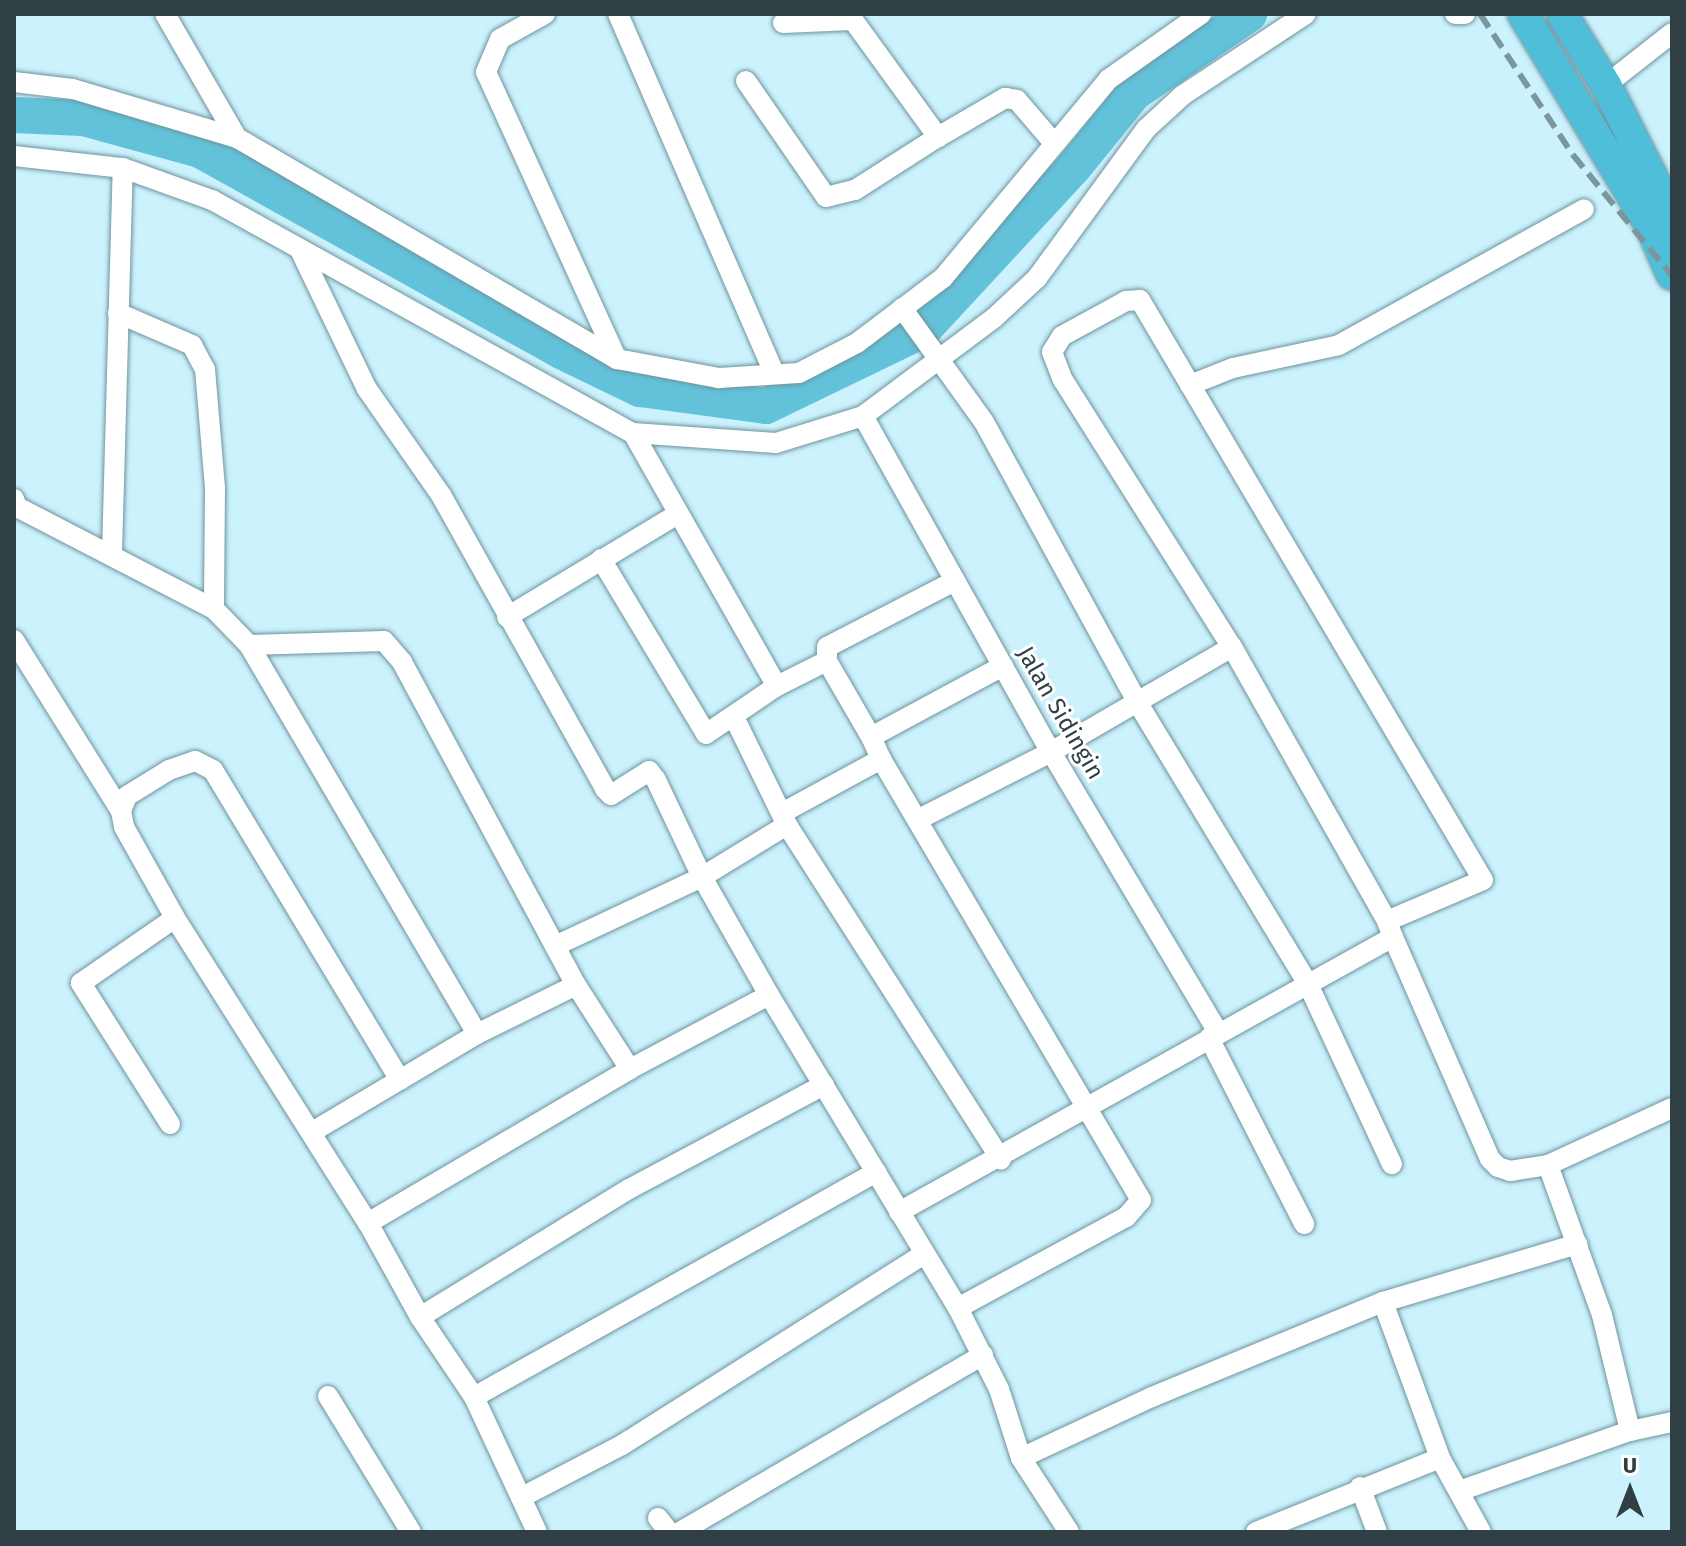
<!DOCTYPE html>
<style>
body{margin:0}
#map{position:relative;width:1686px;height:1546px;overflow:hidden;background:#cbf2fd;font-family:"Fira Sans",sans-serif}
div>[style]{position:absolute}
.river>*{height:36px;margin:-18px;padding:0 18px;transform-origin:18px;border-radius:18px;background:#62c2da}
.roads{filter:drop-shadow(0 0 2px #6e939d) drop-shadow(0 0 2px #6e939d)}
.minor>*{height:20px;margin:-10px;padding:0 10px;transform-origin:10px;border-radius:10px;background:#fff}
.highway>*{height:30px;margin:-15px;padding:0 15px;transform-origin:15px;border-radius:15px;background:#4ebed9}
.rail>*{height:6px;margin-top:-3px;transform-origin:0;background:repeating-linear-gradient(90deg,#7b979e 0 16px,transparent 0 24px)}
span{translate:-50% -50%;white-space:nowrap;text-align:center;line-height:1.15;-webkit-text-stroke:6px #fff;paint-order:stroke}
.street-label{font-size:24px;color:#2f3f43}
.frame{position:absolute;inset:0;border:16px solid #2f3f43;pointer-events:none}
.north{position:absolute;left:1590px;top:1450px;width:80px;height:80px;-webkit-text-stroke:6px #fff;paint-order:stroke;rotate:0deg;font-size:22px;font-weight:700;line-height:32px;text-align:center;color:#2f3f43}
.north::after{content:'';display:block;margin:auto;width:28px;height:36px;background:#2f3f43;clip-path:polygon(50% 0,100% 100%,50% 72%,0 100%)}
</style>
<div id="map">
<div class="river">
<i style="left:14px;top:115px;width:69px;rotate:2.5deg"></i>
<i style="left:83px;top:118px;width:121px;rotate:15.3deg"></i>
<i style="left:200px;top:150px;width:413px;rotate:29.1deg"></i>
<i style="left:561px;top:351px;width:88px;rotate:25.7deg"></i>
<i style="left:640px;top:389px;width:127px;rotate:7.7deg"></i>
<i style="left:766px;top:406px;width:174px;rotate:-25.8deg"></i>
<i style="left:923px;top:330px;width:222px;rotate:-47.2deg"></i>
<i style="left:1074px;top:167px;width:95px;rotate:-51deg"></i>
<i style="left:1134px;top:93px;width:140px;rotate:-34.5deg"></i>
</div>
<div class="roads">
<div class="minor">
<i style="left:165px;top:14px;width:143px;rotate:59.9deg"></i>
<i style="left:545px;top:14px;width:51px;rotate:150.9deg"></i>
<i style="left:500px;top:39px;width:36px;rotate:113deg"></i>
<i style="left:486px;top:72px;width:315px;rotate:65.5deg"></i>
<i style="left:618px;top:14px;width:391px;rotate:66.5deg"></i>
<i style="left:1455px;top:14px;width:10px"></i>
<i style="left:783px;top:23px;width:70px;rotate:-2.5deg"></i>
<i style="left:853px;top:20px;width:145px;rotate:54deg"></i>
<i style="left:938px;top:137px;width:78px;rotate:-30.2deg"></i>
<i style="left:1005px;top:98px;width:12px;rotate:9deg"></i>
<i style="left:1017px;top:100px;width:55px;rotate:49.4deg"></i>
<i style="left:746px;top:81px;width:141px;rotate:55.4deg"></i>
<i style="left:826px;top:197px;width:30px;rotate:-14deg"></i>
<i style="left:855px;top:190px;width:98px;rotate:-32.6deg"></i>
<i style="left:14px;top:82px;width:59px;rotate:6.8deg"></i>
<i style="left:73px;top:89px;width:171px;rotate:16.6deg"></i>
<i style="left:237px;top:138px;width:440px;rotate:30.2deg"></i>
<i style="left:617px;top:359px;width:104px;rotate:10.6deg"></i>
<i style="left:719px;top:378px;width:80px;rotate:-3.6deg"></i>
<i style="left:799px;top:373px;width:65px;rotate:-27.3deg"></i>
<i style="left:857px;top:343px;width:108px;rotate:-37.1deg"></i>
<i style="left:943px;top:278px;width:259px;rotate:-50.2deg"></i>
<i style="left:1109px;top:79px;width:113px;rotate:-35.2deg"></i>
<i style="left:1606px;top:85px;width:84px;rotate:-38.2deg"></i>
<i style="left:14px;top:156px;width:110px;rotate:6.3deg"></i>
<i style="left:123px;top:168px;width:95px;rotate:19.8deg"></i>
<i style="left:212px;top:200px;width:481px;rotate:29deg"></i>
<i style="left:633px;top:433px;width:143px;rotate:4deg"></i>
<i style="left:776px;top:443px;width:91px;rotate:-17.2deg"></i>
<i style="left:863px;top:416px;width:164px;rotate:-36.8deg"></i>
<i style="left:994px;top:318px;width:59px;rotate:-42.9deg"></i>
<i style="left:1037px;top:278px;width:185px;rotate:-53.8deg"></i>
<i style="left:1146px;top:129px;width:50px;rotate:-42.6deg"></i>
<i style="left:1183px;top:95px;width:147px;rotate:-33.4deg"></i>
<i style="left:300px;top:250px;width:154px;rotate:64.3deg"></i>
<i style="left:367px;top:389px;width:129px;rotate:55.1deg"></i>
<i style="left:441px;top:495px;width:337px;rotate:60.8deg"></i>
<i style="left:605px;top:789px;width:8px;rotate:45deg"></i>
<i style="left:611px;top:795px;width:45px;rotate:-32.3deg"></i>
<i style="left:649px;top:771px;width:11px;rotate:52deg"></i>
<i style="left:656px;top:780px;width:107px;rotate:64.6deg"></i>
<i style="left:702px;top:877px;width:136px;rotate:60.4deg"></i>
<i style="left:769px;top:995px;width:366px;rotate:58.9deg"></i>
<i style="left:958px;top:1308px;width:91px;rotate:63.2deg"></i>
<i style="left:999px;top:1389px;width:72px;rotate:72.3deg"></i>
<i style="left:1021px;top:1458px;width:88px;rotate:57deg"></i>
<i style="left:902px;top:308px;width:140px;rotate:54.3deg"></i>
<i style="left:984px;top:422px;width:317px;rotate:61.3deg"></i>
<i style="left:1136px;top:700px;width:330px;rotate:58.8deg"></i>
<i style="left:1307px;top:982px;width:201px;rotate:65deg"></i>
<i style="left:118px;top:313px;width:81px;rotate:23.4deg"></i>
<i style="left:192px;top:345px;width:27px;rotate:62deg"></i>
<i style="left:205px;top:369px;width:119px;rotate:85.2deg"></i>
<i style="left:215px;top:488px;width:121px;rotate:90.5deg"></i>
<i style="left:1190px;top:385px;width:46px;rotate:-21.6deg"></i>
<i style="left:1233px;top:368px;width:108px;rotate:-12.2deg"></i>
<i style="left:1339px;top:345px;width:280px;rotate:-29deg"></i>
<i style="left:863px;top:416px;width:385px;rotate:60.8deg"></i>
<i style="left:1051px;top:752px;width:326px;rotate:59.2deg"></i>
<i style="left:633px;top:433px;width:291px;rotate:60.4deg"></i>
<i style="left:14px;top:499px;width:9px;rotate:69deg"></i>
<i style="left:17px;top:507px;width:222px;rotate:27.4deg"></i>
<i style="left:214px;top:609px;width:50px;rotate:45.8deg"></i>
<i style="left:249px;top:645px;width:451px;rotate:59.6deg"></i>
<i style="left:112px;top:553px;width:385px;rotate:-88.4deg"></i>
<i style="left:601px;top:559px;width:204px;rotate:59deg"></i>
<i style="left:706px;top:734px;width:86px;rotate:-34.1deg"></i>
<i style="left:777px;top:686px;width:56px;rotate:-26.6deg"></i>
<i style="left:507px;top:617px;width:197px;rotate:-31.1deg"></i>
<i style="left:14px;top:640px;width:202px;rotate:58deg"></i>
<i style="left:249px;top:645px;width:135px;rotate:-1.7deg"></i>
<i style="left:384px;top:641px;width:28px;rotate:49deg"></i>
<i style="left:402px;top:662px;width:367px;rotate:61.7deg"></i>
<i style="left:576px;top:985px;width:100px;rotate:57.3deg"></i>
<i style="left:734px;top:717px;width:120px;rotate:63.9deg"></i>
<i style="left:787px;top:825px;width:397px;rotate:57.4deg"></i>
<i style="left:871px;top:737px;width:88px;rotate:-120.1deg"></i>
<i style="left:827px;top:661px;width:14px;rotate:-90deg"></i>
<i style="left:827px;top:647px;width:144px;rotate:-27.3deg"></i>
<i style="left:881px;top:759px;width:512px;rotate:59.48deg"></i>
<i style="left:1141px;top:1200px;width:23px;rotate:131deg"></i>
<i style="left:1126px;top:1217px;width:191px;rotate:151.6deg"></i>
<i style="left:782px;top:813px;width:113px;rotate:-28.6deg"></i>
<i style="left:881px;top:759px;width:24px;rotate:-114deg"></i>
<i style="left:871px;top:737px;width:150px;rotate:-28.3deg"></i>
<i style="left:919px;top:819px;width:148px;rotate:-26.9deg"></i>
<i style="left:1051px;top:752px;width:209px;rotate:-30.1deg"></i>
<i style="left:1393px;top:937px;width:242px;rotate:66.4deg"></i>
<i style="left:1490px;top:1159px;width:11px;rotate:45deg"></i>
<i style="left:1498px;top:1167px;width:13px;rotate:18deg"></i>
<i style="left:1510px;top:1171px;width:38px;rotate:-9deg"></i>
<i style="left:1548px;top:1165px;width:136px;rotate:-24.7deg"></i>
<i style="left:555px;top:946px;width:162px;rotate:-25.1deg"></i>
<i style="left:702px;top:877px;width:100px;rotate:-31.5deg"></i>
<i style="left:1209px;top:1038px;width:209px;rotate:62.9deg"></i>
<i style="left:400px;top:1080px;width:362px;rotate:-121.1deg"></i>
<i style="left:213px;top:770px;width:20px;rotate:-153deg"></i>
<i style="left:195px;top:761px;width:28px;rotate:161deg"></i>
<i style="left:169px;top:770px;width:49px;rotate:148.2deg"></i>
<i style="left:127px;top:796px;width:16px;rotate:112deg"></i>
<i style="left:121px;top:811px;width:16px;rotate:79deg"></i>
<i style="left:124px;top:827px;width:104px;rotate:60.7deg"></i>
<i style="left:175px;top:918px;width:361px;rotate:57.7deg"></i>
<i style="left:368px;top:1223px;width:107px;rotate:61deg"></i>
<i style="left:420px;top:1317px;width:97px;rotate:56deg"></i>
<i style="left:474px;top:1397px;width:149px;rotate:65deg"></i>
<i style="left:170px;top:1124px;width:167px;rotate:-122.3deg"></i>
<i style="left:81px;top:983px;width:114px;rotate:-34.7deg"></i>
<i style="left:312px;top:1132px;width:192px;rotate:-30.7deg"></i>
<i style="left:477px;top:1034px;width:110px;rotate:-26.3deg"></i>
<i style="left:1548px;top:1165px;width:159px;rotate:70.2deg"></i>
<i style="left:1602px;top:1315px;width:119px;rotate:76.4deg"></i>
<i style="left:899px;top:1212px;width:565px;rotate:-29.1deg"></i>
<i style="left:1393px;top:937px;width:17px;rotate:-111deg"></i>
<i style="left:1387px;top:921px;width:104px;rotate:-23.1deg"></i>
<i style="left:1483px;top:880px;width:674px;rotate:-120.6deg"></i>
<i style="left:1140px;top:300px;width:14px;rotate:176deg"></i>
<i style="left:1126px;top:301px;width:73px;rotate:151.3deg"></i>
<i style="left:1062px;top:336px;width:19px;rotate:122deg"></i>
<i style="left:1052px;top:352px;width:30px;rotate:69deg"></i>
<i style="left:1063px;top:380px;width:316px;rotate:57.7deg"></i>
<i style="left:1232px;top:647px;width:315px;rotate:60.5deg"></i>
<i style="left:368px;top:1223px;width:304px;rotate:-30.4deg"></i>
<i style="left:630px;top:1069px;width:157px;rotate:-28deg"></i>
<i style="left:1383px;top:1302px;width:166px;rotate:69.9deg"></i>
<i style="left:1440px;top:1458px;width:85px;rotate:61deg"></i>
<i style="left:420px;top:1317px;width:245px;rotate:-31.5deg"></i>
<i style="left:629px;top:1189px;width:221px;rotate:-28.1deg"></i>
<i style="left:328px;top:1396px;width:159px;rotate:58.6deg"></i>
<i style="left:474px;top:1397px;width:461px;rotate:-29.2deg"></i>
<i style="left:1021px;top:1458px;width:145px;rotate:-25deg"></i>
<i style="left:1152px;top:1397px;width:250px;rotate:-22.4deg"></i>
<i style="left:1383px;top:1302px;width:203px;rotate:-16.6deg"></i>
<i style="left:1360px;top:1487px;width:48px;rotate:69.3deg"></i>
<i style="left:1462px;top:1490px;width:178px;rotate:-19.4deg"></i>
<i style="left:1630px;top:1431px;width:43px;rotate:-12.1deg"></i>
<i style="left:522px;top:1497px;width:113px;rotate:-27.5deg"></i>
<i style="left:622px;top:1445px;width:357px;rotate:-32.3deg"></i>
<i style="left:658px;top:1518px;width:18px;rotate:52deg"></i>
<i style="left:680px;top:1532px;width:351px;rotate:-30.3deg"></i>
<i style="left:1256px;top:1532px;width:198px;rotate:-21.9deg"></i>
</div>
<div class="highway">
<i style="left:1523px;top:14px;width:249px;rotate:59deg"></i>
<i style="left:1651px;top:227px;width:52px;rotate:66.4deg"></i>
<i style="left:1562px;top:14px;width:84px;rotate:58.2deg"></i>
<i style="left:1606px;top:85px;width:147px;rotate:63.3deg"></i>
</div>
</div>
<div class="rail">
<i style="left:1480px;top:14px;width:169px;rotate:56.6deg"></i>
<i style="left:1573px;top:155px;width:156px;rotate:50.7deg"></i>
</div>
<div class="street-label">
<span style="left:1060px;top:713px;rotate:60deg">Jalan Sidingin</span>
</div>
<div class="frame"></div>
<div class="north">U</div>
</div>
